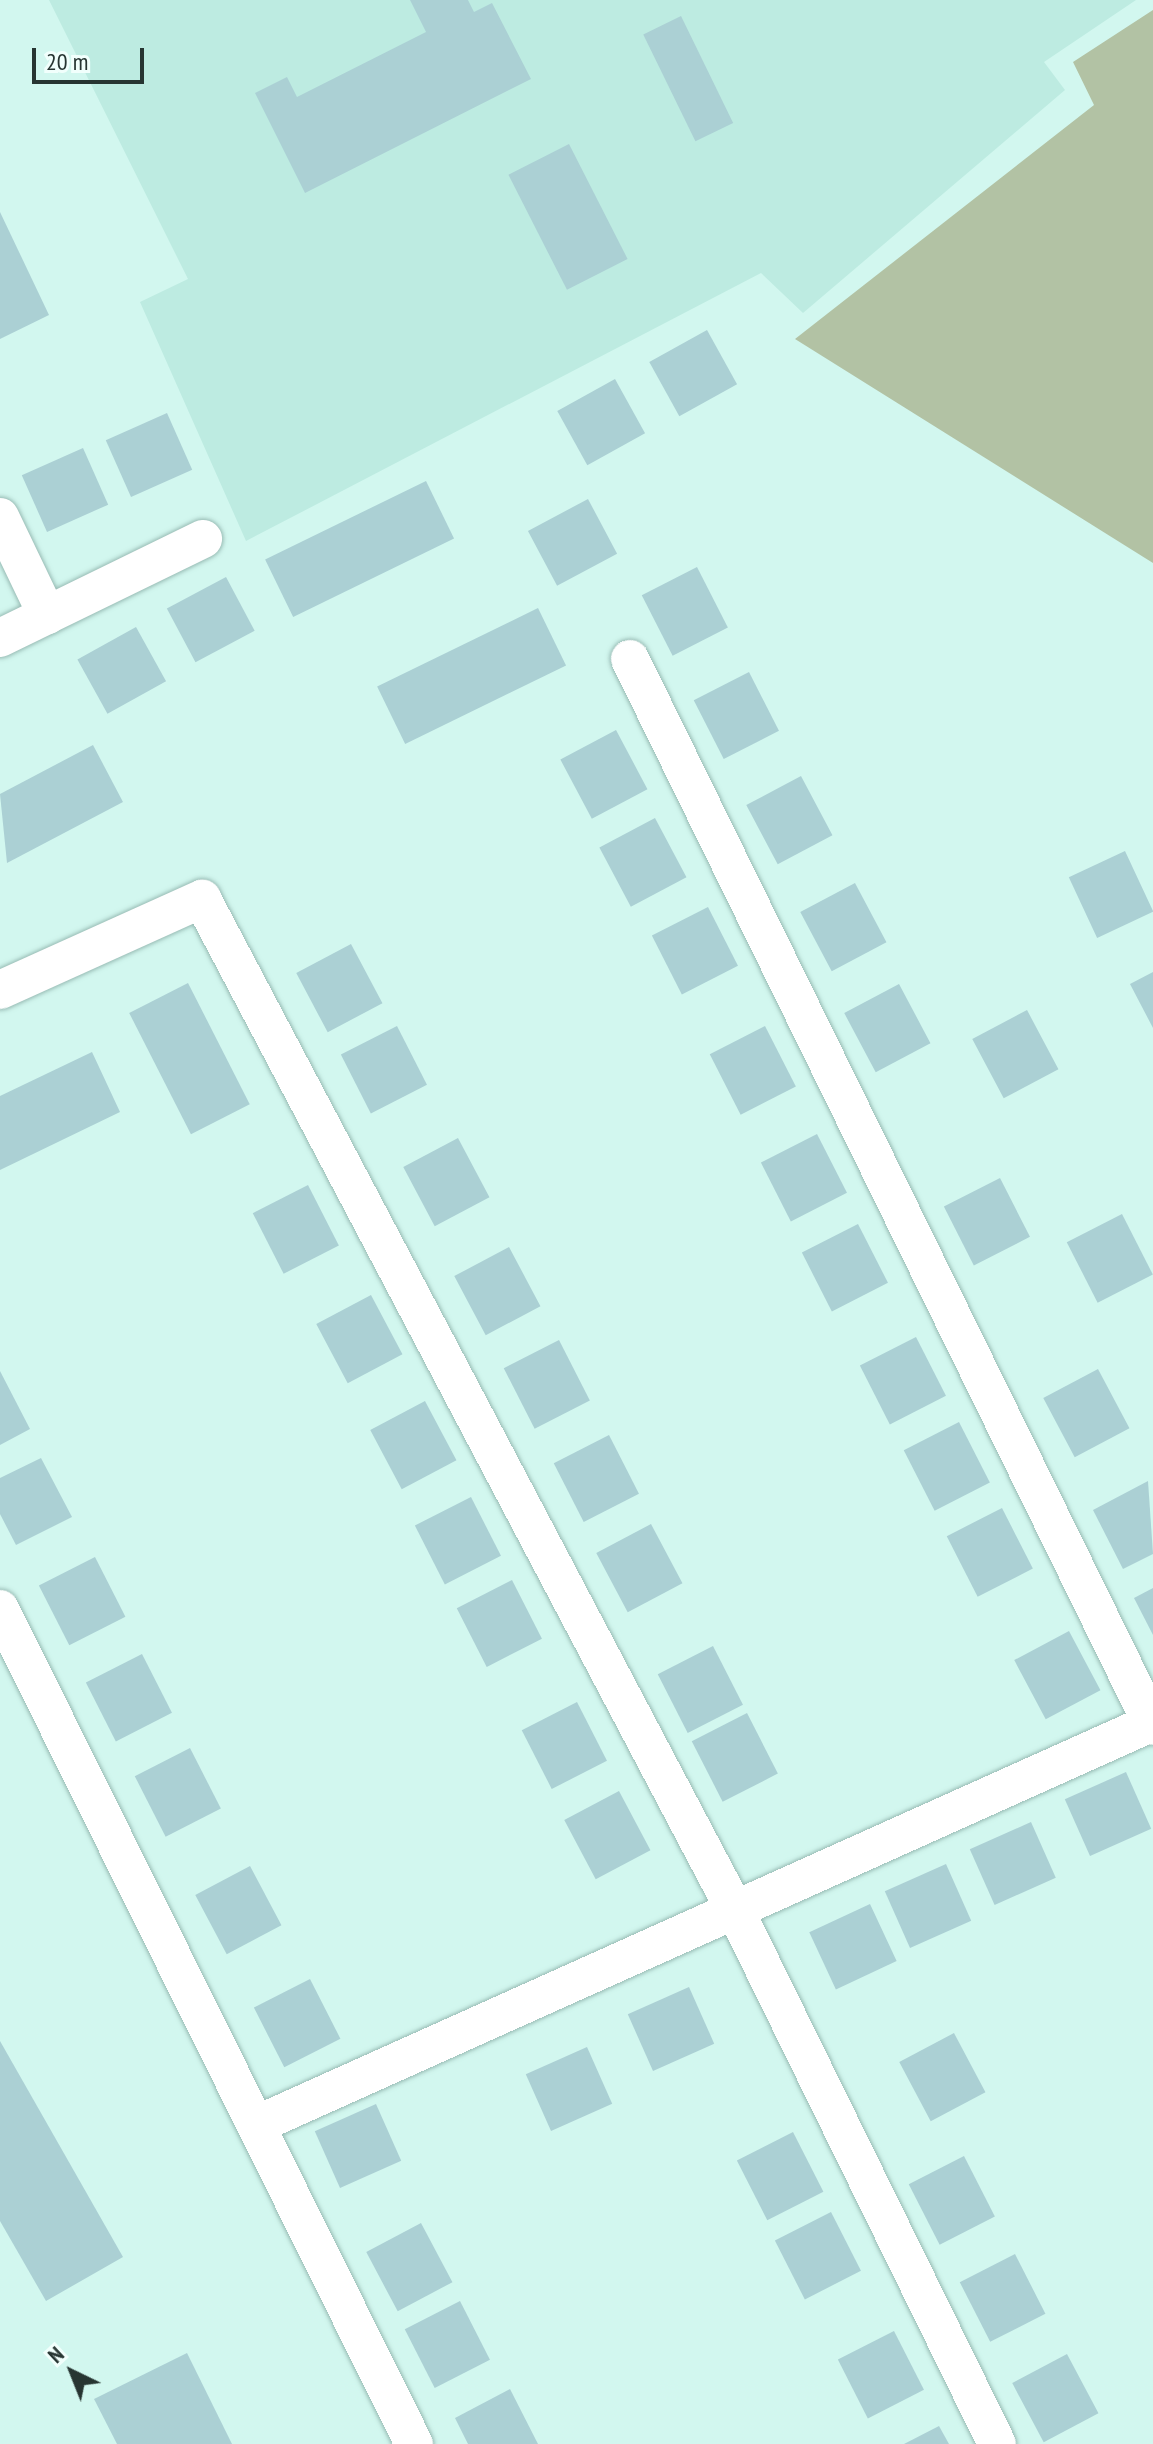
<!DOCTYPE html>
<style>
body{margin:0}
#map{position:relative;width:1153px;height:2444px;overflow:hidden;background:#d2f7ef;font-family:"PT Sans Narrow",sans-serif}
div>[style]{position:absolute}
.built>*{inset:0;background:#bdebe1}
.forest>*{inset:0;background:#b2c2a4}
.building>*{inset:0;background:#abd0d4;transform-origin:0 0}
.roads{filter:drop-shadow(0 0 2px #98bbb4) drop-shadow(0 0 2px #98bbb4)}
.street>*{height:38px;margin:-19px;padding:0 19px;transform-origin:19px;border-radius:19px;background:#fff}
span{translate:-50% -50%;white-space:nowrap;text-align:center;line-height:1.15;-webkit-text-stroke:6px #f1fffc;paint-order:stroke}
.north{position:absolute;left:32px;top:2332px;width:80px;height:80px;-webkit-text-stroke:6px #f1fffc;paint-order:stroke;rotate:317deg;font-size:22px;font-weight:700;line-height:32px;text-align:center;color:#273532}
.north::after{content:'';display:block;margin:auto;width:28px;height:36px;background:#273532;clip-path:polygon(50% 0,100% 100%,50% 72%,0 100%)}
.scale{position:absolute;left:32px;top:48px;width:112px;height:36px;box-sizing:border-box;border:4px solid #273532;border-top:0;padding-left:10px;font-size:24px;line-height:28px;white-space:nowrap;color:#273532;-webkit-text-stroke:6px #f1fffc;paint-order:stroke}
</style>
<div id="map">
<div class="built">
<i style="clip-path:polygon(49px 0,1136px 0,1044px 62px,1065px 90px,803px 313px,761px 273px,246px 541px,140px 302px,188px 279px)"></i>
</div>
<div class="forest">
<i style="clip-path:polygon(1153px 10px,1153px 563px,795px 339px,1094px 105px,1073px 62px)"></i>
</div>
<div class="building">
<i style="clip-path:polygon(410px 0,468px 0,474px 12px,492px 3px,531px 79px,305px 193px,255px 93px,287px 77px,297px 97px,426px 32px)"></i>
<i style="left:681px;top:16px;width:119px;height:42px;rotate:64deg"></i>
<i style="left:569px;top:144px;width:129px;height:68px;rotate:63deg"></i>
<i style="clip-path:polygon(0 212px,49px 315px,0 339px)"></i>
<i style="left:707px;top:330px;width:62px;height:66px;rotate:61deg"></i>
<i style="left:615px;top:379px;width:62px;height:66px;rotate:61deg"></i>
<i style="left:167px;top:413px;width:62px;height:67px;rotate:66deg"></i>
<i style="left:83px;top:448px;width:62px;height:67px;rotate:66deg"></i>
<i style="left:426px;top:481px;width:64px;height:179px;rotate:64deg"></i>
<i style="left:588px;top:499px;width:62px;height:68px;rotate:62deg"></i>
<i style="left:697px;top:567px;width:68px;height:62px;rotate:63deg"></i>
<i style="left:226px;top:577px;width:61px;height:67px;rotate:62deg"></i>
<i style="left:538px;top:608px;width:64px;height:179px;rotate:64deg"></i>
<i style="left:136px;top:627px;width:62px;height:67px;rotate:61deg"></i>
<i style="left:749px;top:672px;width:66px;height:62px;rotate:63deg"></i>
<i style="left:616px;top:730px;width:67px;height:63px;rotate:62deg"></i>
<i style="clip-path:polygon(93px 745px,123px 802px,7px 863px,0 794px)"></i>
<i style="left:801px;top:776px;width:67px;height:62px;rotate:62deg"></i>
<i style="left:655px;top:818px;width:67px;height:63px;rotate:62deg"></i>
<i style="left:1125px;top:851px;width:67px;height:62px;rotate:65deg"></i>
<i style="left:855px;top:883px;width:67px;height:62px;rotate:62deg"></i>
<i style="left:708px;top:907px;width:66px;height:63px;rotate:63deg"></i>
<i style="left:351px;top:944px;width:67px;height:62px;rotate:62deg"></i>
<i style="clip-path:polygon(1153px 972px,1153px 1028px,1130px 984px)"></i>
<i style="left:188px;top:983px;width:136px;height:66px;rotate:63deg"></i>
<i style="left:899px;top:984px;width:67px;height:62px;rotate:62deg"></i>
<i style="left:1027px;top:1010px;width:67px;height:62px;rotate:62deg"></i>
<i style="left:397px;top:1026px;width:66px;height:63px;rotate:63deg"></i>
<i style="left:765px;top:1026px;width:68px;height:62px;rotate:63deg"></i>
<i style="clip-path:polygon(92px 1052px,120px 1112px,0 1170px,0 1096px)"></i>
<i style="left:817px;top:1134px;width:66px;height:63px;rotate:63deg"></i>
<i style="left:458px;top:1138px;width:67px;height:62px;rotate:62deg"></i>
<i style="left:1000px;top:1178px;width:66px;height:63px;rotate:63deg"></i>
<i style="left:308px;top:1185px;width:68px;height:62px;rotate:63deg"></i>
<i style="left:1122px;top:1214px;width:68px;height:62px;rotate:63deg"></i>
<i style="left:858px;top:1224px;width:66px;height:63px;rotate:63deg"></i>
<i style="left:509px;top:1247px;width:67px;height:62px;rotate:62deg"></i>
<i style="left:371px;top:1295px;width:67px;height:62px;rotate:62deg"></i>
<i style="left:916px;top:1337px;width:66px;height:63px;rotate:63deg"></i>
<i style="left:559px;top:1340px;width:68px;height:62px;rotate:63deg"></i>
<i style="left:1098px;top:1369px;width:67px;height:62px;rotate:62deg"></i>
<i style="clip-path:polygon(0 1371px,30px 1429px,0 1445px)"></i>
<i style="left:425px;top:1401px;width:67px;height:62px;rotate:62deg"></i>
<i style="left:959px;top:1422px;width:68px;height:62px;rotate:63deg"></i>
<i style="left:609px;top:1435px;width:66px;height:62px;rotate:63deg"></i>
<i style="clip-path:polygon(41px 1458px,72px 1517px,16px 1545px,0 1514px,0 1478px)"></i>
<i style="clip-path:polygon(1148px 1481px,1153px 1554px,1123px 1569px,1093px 1510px)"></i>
<i style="left:471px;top:1497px;width:66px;height:63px;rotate:63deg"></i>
<i style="left:1002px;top:1508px;width:68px;height:62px;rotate:63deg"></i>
<i style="left:651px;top:1524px;width:67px;height:62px;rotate:62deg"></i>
<i style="left:95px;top:1557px;width:67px;height:63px;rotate:63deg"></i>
<i style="left:512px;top:1580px;width:66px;height:62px;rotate:63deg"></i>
<i style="clip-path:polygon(1153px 1588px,1153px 1635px,1134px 1598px)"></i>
<i style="left:1069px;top:1631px;width:67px;height:62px;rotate:62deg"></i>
<i style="left:713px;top:1646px;width:66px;height:62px;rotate:63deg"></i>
<i style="left:142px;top:1654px;width:66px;height:63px;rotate:63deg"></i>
<i style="left:577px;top:1702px;width:66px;height:62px;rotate:63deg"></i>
<i style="left:747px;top:1713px;width:68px;height:62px;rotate:63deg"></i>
<i style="left:190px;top:1748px;width:68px;height:62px;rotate:63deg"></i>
<i style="left:1126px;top:1772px;width:62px;height:67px;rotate:66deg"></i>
<i style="left:619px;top:1791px;width:67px;height:62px;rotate:62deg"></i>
<i style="left:1031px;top:1822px;width:61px;height:67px;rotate:66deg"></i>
<i style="left:946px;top:1864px;width:62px;height:67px;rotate:66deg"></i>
<i style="left:250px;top:1866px;width:67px;height:62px;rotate:62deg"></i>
<i style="left:870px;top:1904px;width:63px;height:67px;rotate:65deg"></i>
<i style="left:310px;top:1979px;width:67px;height:63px;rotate:63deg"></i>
<i style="left:689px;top:1987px;width:62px;height:67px;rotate:66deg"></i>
<i style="left:954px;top:2033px;width:67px;height:62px;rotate:62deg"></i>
<i style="clip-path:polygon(0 2041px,123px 2257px,46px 2301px,0 2221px)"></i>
<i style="left:587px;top:2047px;width:62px;height:67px;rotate:66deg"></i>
<i style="left:376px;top:2104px;width:62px;height:67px;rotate:66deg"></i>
<i style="left:793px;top:2132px;width:67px;height:63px;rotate:63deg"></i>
<i style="left:964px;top:2156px;width:68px;height:62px;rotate:63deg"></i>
<i style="left:831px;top:2212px;width:66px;height:63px;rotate:63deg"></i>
<i style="left:421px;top:2223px;width:67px;height:62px;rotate:62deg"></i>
<i style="left:1015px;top:2254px;width:67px;height:62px;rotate:63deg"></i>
<i style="left:460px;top:2301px;width:66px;height:62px;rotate:63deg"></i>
<i style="left:894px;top:2331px;width:66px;height:63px;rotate:63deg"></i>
<i style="clip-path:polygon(187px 2353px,232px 2444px,117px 2444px,94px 2399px)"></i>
<i style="left:1067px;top:2354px;width:67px;height:62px;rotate:62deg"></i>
<i style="clip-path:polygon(510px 2389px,538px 2444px,468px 2444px,455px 2418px)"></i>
<i style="clip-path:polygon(939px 2426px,949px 2444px,904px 2444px)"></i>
</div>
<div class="roads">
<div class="street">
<i style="left:0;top:517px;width:109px;rotate:64.4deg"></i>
<i style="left:0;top:638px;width:226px;rotate:-26deg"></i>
<i style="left:630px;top:659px;width:1188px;rotate:63.89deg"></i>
<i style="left:0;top:990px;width:222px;rotate:-24.3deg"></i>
<i style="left:202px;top:899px;width:1147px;rotate:62.21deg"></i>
<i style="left:737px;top:1914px;width:590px;rotate:63.87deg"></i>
<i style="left:0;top:1609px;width:932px;rotate:63.63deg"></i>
<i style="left:256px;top:2125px;width:983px;rotate:-24.19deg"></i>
</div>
</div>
<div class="north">N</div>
<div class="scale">20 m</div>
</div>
